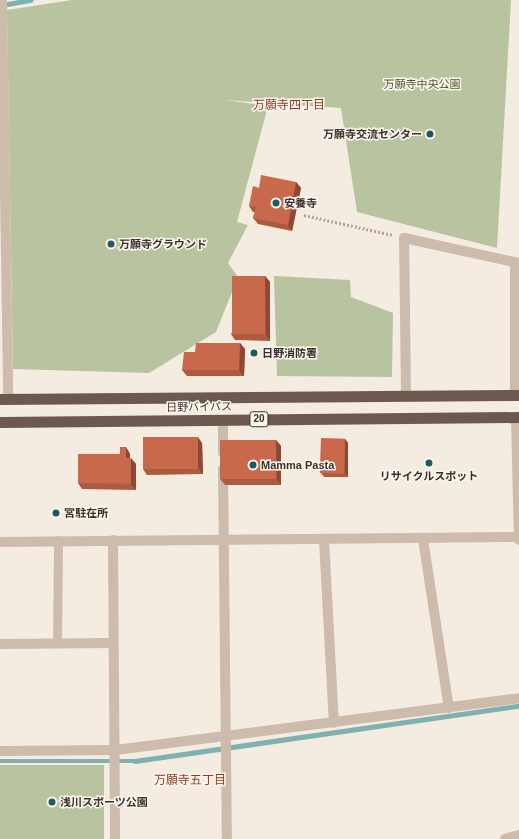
<!DOCTYPE html>
<meta charset="utf-8">
<style>
body{margin:0}
#map{position:relative;width:519px;height:839px;overflow:hidden;background:#f4ebe1;font-family:Helvetica,"Noto Sans JP",sans-serif}
div>[style]{position:absolute}
.green>*{inset:0;background:#b8c4a0;transform-origin:0 0}
.stream>*{height:4.5px;margin:-2.25px;padding:0 2.25px;transform-origin:2.25px;border-radius:2.25px;background:#7fb0b2}
.path>*{height:2.5px;margin-top:-1.25px;transform-origin:0;background:repeating-linear-gradient(90deg,#b9a596 0 2px,transparent 0 4px)}
.service>*{height:9px;margin:-4.5px;padding:0 4.5px;transform-origin:4.5px;border-radius:4.5px;background:#cdbbac}
.minor>*{height:10px;margin:-5px;padding:0 5px;transform-origin:5px;border-radius:5px;background:#cdbbac}
.trunk>*{height:11px;margin:-5.5px;padding:0 5.5px;transform-origin:5.5px;border-radius:5.5px;background:#6c584f}
.wall>*{inset:0;background:#ac5a40}
.shaded-wall>*{inset:0;background:#8c4a34}
.building>*{inset:0;background:#c8694b;transform-origin:0 0}
.dots>*{width:11px;height:11px;translate:-50% -50%;box-sizing:border-box;border:2px solid #fbf5ee;border-radius:50%}
span{translate:-50% -50%;white-space:nowrap;text-align:center;line-height:1.15;-webkit-text-stroke:3px #fbf5ee;paint-order:stroke}
.shield-label span{padding:1px 3px;background:#fbf5ee;border:1px solid;border-radius:3px;-webkit-text-stroke-width:0}
.shield-label{font-size:10px;color:#3b302b;font-weight:700}
.park-label{font-size:11px;color:#4a5a2e}
.poi-label{font-size:11px;color:#3b302b;font-weight:700}
.right{translate:-100% -50%;text-align:right}
.left{translate:0 -50%;text-align:left}
.street-label{font-size:11px;color:#3b302b}
.neighbourhood-label{font-size:12px;color:#8c3b22}
</style>
<div id="map">
<div class="green">
<i style="clip-path:polygon(72px 0,511px 0,497px 248px,357px 212px,341px 108px,225px 100px,268px 106px,237px 222px,248px 225px,228px 263px,238px 277px,216px 332px,149px 373px,13px 369px,7px 10px)"></i>
<i style="clip-path:polygon(274px 276px,350px 280px,351px 297px,393px 313px,392px 377px,277px 376px)"></i>
<i style="left:0;top:765px;width:104px;height:74px"></i>
</div>
<div class="stream">
<i style="left:2px;top:5px;width:29px;rotate:-10deg"></i>
<i style="left:0;top:761px;width:135px"></i>
<i style="left:135px;top:761px;width:388px;rotate:-8.2deg"></i>
</div>
<div class="path">
<i style="left:304px;top:215px;width:91px;rotate:12.7deg"></i>
</div>
<div class="service">
<i style="left:57px;top:643px;width:103px;rotate:-89.4deg"></i>
</div>
<div class="minor">
<i style="left:2px;top:0;width:399px;rotate:89.1deg"></i>
<i style="left:515px;top:262px;width:133px;rotate:90deg"></i>
<i style="left:406px;top:396px;width:158px;rotate:-90.7deg"></i>
<i style="left:404px;top:238px;width:118px;rotate:12.3deg"></i>
<i style="left:516px;top:417px;width:123px;rotate:88.6deg"></i>
<i style="left:223px;top:420px;width:33px;rotate:90deg"></i>
<i style="left:223px;top:469px;width:370px;rotate:89.4deg"></i>
<i style="left:423px;top:539px;width:171px;rotate:81.3deg"></i>
<i style="left:113px;top:540px;width:299px;rotate:89.6deg"></i>
<i style="left:324px;top:540px;width:183px;rotate:86.9deg"></i>
<i style="left:0;top:542px;width:519px;rotate:-0.55deg"></i>
<i style="left:0;top:644px;width:113px;rotate:-0.5deg"></i>
<i style="left:0;top:751px;width:115px;rotate:-0.5deg"></i>
<i style="left:115px;top:750px;width:407px;rotate:-7.3deg"></i>
<i style="left:505px;top:839px;width:15px;rotate:-16deg"></i>
</div>
<div class="trunk">
<i style="left:0;top:399px;width:519px;rotate:-0.44deg"></i>
<i style="left:0;top:422px;width:519px;rotate:-0.55deg"></i>
</div>
<div class="wall">
<i style="clip-path:polygon(296px 182px,301px 188px,292px 231px,258px 224px,253px 218px,255px 212px,253px 212px,249px 206px,259px 188px)"></i>
<i style="clip-path:polygon(265px 276px,270px 282px,270px 341px,235px 340px,231px 334px)"></i>
<i style="clip-path:polygon(240px 343px,245px 349px,244px 376px,187px 376px,182px 370px,195px 352px)"></i>
<i style="clip-path:polygon(345px 439px,348px 443px,348px 477px,324px 477px,321px 473px)"></i>
<i style="clip-path:polygon(276px 440px,281px 446px,281px 485px,225px 485px,220px 479px)"></i>
<i style="clip-path:polygon(202px 443px,203px 474px,147px 475px,143px 469px)"></i>
<i style="clip-path:polygon(126px 447px,130px 454px,130px 458px,136px 464px,136px 490px,82px 489px,78px 483px,120px 454px)"></i>
</div>
<div class="shaded-wall">
<i style="clip-path:polygon(296px 182px,301px 188px,292px 231px,288px 225px)"></i>
<i style="clip-path:polygon(265px 276px,270px 282px,270px 341px,266px 335px)"></i>
<i style="clip-path:polygon(240px 343px,245px 349px,244px 376px,239px 370px)"></i>
<i style="clip-path:polygon(198px 437px,202px 443px,203px 474px,198px 468px)"></i>
<i style="clip-path:polygon(345px 439px,348px 443px,348px 477px,345px 473px)"></i>
<i style="clip-path:polygon(276px 440px,281px 446px,281px 485px,277px 479px)"></i>
<i style="clip-path:polygon(126px 447px,130px 454px,130px 464px,126px 458px)"></i>
<i style="clip-path:polygon(131px 458px,136px 464px,136px 490px,131px 484px)"></i>
</div>
<div class="building">
<i style="clip-path:polygon(261px 175px,296px 182px,288px 225px,253px 218px,256px 207px,249px 206px,253px 186px,259px 188px)"></i>
<i style="left:232px;top:276px;width:33px;height:58px"></i>
<i style="clip-path:polygon(196px 343px,240px 343px,239px 370px,182px 370px,184px 352px,195px 352px)"></i>
<i style="left:143px;top:437px;width:55px;height:32px"></i>
<i style="left:321px;top:438px;width:24px;height:35px;rotate:2deg"></i>
<i style="left:220px;top:440px;width:56px;height:39px"></i>
<i style="clip-path:polygon(120px 447px,126px 447px,126px 458px,131px 458px,131px 484px,78px 483px,78px 454px,120px 454px)"></i>
</div>
<div class="dots">
<i style="left:430px;top:134px;background:#1f5a5e"></i>
<i style="left:276px;top:203px;background:#1f5a5e"></i>
<i style="left:111px;top:244px;background:#1f5a5e"></i>
<i style="left:254px;top:353px;background:#1f5a5e"></i>
<i style="left:429px;top:463px;background:#1f5a5e"></i>
<i style="left:253px;top:465px;background:#1f5a5e"></i>
<i style="left:56px;top:513px;background:#1f5a5e"></i>
<i style="left:52px;top:802px;background:#1f5a5e"></i>
</div>
<div class="shield-label">
<span style="left:259px;top:419px">20</span>
</div>
<div class="park-label">
<span style="left:422px;top:84px">万願寺中央公園</span>
</div>
<div class="poi-label">
<span class="right" style="left:422px;top:134px">万願寺交流センター</span>
<span class="left" style="left:284px;top:203px">安養寺</span>
<span class="left" style="left:119px;top:244px">万願寺グラウンド</span>
<span class="left" style="left:262px;top:353px">日野消防署</span>
<span class="left" style="left:261px;top:465px">Mamma Pasta</span>
<span style="left:429px;top:476px">リサイクルスポット</span>
<span class="left" style="left:64px;top:513px">宮駐在所</span>
<span class="left" style="left:60px;top:802px">浅川スポーツ公園</span>
</div>
<div class="street-label">
<span style="left:199px;top:407px;rotate:-1deg">日野バイパス</span>
</div>
<div class="neighbourhood-label">
<span style="left:289px;top:106px">万願寺四丁目</span>
<span style="left:190px;top:781px">万願寺五丁目</span>
</div>
</div>
